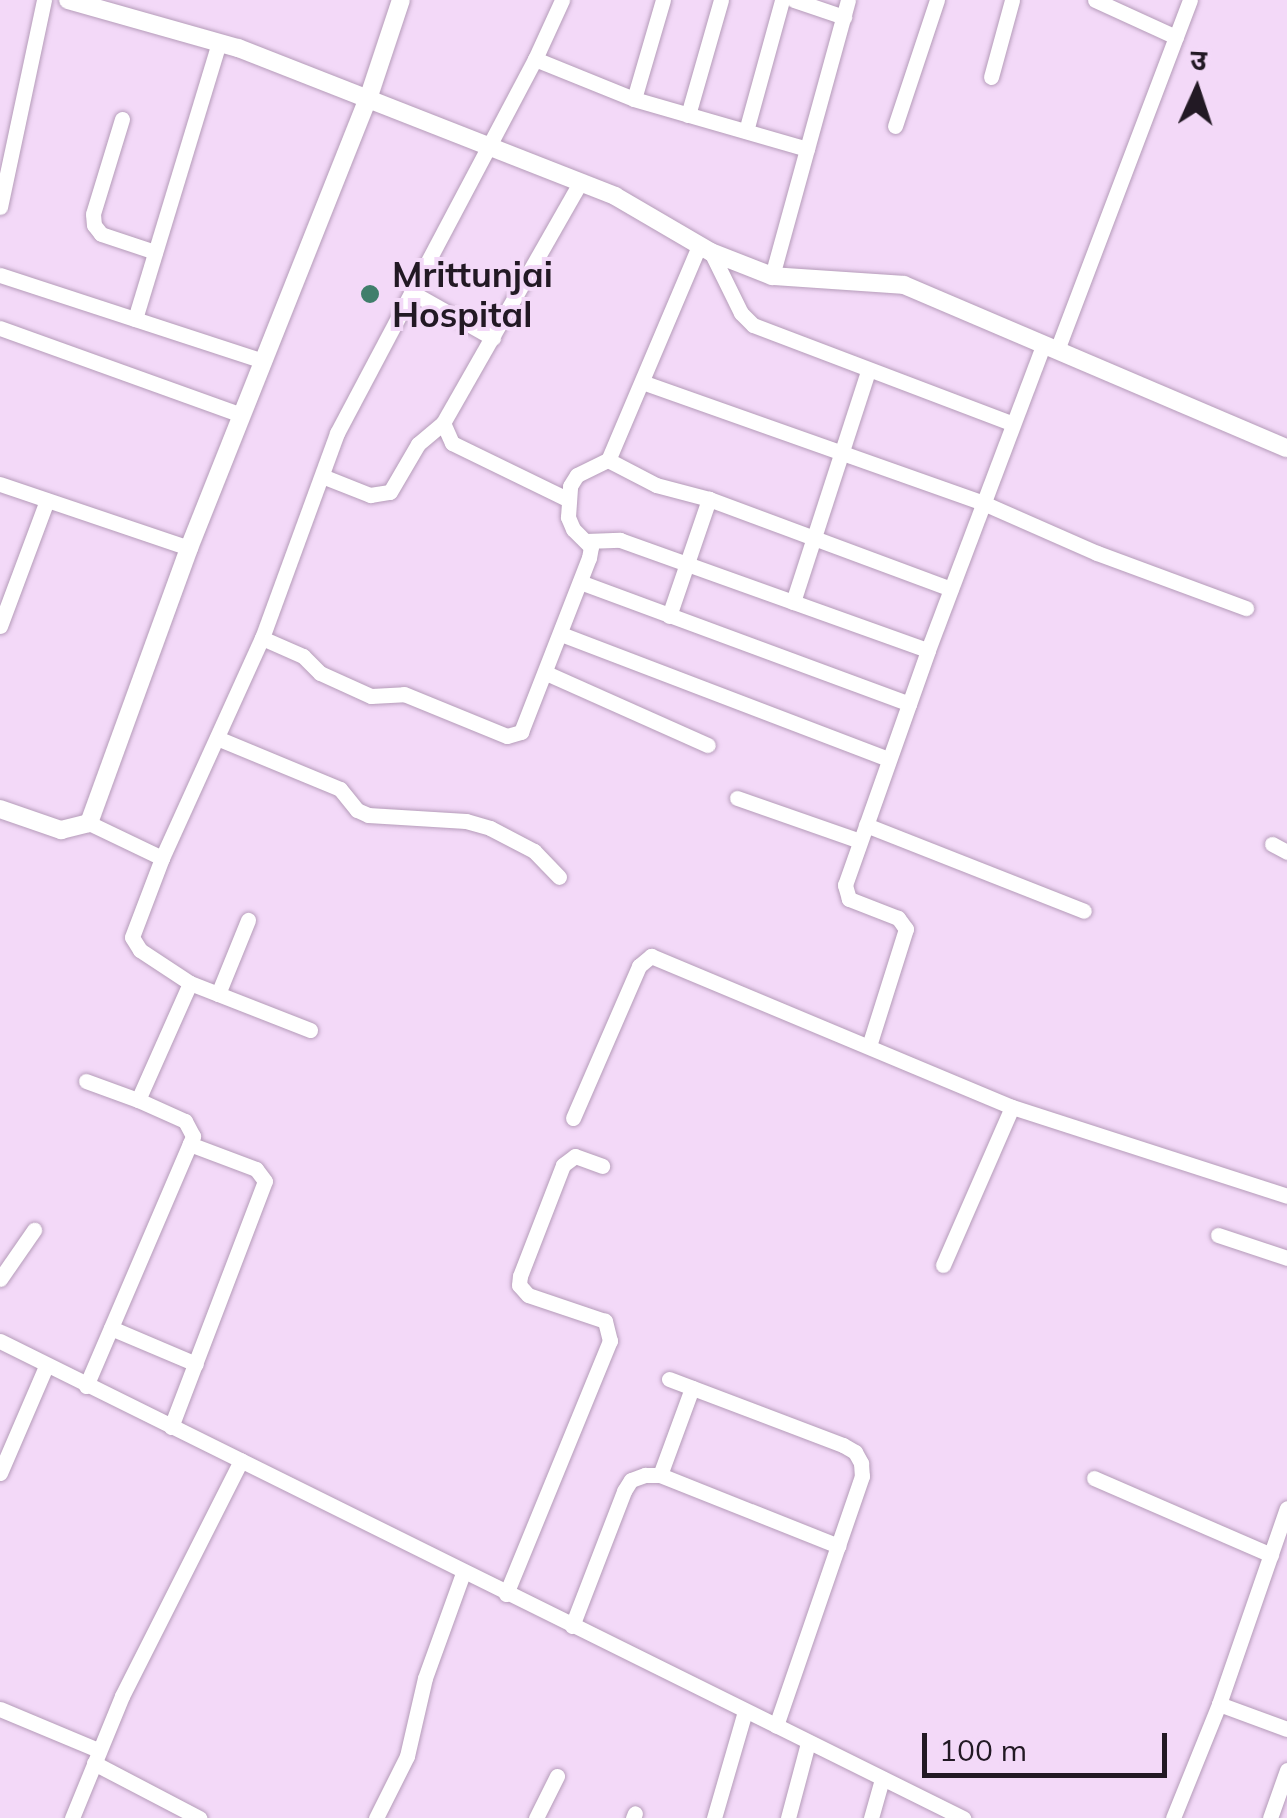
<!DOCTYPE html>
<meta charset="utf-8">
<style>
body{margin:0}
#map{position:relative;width:1287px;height:1818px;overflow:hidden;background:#f3d9f8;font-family:Mulish,"Noto Sans Devanagari",sans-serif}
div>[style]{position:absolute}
.roads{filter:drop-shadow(0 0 2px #b59cb9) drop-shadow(0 0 2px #b59cb9)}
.minor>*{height:15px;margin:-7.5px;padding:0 7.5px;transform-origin:7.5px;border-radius:7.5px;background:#fff}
.tertiary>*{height:18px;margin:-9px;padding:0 9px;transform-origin:9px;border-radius:9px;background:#fff}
.dots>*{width:28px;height:28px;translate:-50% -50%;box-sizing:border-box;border:5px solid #f3d9f8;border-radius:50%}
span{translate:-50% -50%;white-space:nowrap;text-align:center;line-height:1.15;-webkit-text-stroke:8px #f3d9f8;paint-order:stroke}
.poi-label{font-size:35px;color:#221924;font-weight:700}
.left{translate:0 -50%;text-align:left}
.north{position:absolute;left:1147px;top:40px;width:100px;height:100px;-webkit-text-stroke:8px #f3d9f8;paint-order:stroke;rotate:3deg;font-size:28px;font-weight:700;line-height:40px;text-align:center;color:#221924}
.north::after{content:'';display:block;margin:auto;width:35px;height:45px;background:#221924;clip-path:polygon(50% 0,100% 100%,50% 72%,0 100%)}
.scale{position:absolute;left:922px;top:1733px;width:245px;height:45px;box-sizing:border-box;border:5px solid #221924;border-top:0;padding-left:12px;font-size:30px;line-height:35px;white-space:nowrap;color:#221924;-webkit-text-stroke:8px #f3d9f8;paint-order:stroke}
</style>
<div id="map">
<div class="roads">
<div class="minor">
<i style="left:794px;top:0;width:53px;rotate:18.8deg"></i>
<i style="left:1095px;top:0;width:89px;rotate:24.6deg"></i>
<i style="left:535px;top:59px;width:107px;rotate:22deg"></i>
<i style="left:634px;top:99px;width:103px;rotate:-73.7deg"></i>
<i style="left:991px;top:77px;width:80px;rotate:-74.7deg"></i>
<i style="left:634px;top:99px;width:180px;rotate:16.1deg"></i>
<i style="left:688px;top:115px;width:120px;rotate:-74deg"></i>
<i style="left:122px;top:119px;width:99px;rotate:107deg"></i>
<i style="left:93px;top:214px;width:11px;rotate:85deg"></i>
<i style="left:94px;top:225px;width:11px;rotate:52deg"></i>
<i style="left:101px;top:234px;width:57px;rotate:18.4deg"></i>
<i style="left:895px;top:126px;width:133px;rotate:-71.6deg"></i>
<i style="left:746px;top:131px;width:136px;rotate:-74.6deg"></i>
<i style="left:0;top:207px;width:212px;rotate:-78deg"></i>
<i style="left:699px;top:246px;width:233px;rotate:113deg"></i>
<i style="left:608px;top:460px;width:54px;rotate:27.5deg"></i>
<i style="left:656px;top:485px;width:55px;rotate:14.8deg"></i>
<i style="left:709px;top:499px;width:258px;rotate:20.4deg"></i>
<i style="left:711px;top:252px;width:68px;rotate:63.8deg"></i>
<i style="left:741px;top:313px;width:17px;rotate:45deg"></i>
<i style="left:753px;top:325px;width:278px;rotate:20.8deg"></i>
<i style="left:0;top:275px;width:277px;rotate:18.1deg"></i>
<i style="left:772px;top:276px;width:286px;rotate:-74.6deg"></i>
<i style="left:411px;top:292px;width:94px;rotate:29.3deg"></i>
<i style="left:135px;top:319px;width:289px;rotate:-73.1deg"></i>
<i style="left:0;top:328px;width:257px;rotate:19.8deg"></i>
<i style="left:1057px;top:350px;width:374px;rotate:-69.2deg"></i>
<i style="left:642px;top:382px;width:362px;rotate:19.5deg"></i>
<i style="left:983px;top:503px;width:124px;rotate:23.7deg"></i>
<i style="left:1097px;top:553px;width:159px;rotate:20.3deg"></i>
<i style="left:322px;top:476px;width:52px;rotate:21.6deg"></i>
<i style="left:370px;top:495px;width:20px;rotate:-9deg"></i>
<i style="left:390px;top:492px;width:56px;rotate:-59.7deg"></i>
<i style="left:418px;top:444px;width:33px;rotate:-40deg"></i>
<i style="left:0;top:484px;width:200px;rotate:18.7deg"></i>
<i style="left:567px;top:499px;width:128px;rotate:-154deg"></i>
<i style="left:452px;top:443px;width:22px;rotate:-114deg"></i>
<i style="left:443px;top:423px;width:276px;rotate:-60.3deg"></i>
<i style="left:586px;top:541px;width:34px;rotate:-2deg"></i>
<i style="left:620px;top:540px;width:327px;rotate:19.7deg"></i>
<i style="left:580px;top:582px;width:351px;rotate:20.3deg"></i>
<i style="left:793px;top:602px;width:243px;rotate:-72deg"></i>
<i style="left:669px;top:616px;width:124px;rotate:-71.1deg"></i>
<i style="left:0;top:626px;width:134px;rotate:-69.5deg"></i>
<i style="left:561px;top:634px;width:351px;rotate:20.9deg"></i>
<i style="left:262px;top:638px;width:45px;rotate:23.7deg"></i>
<i style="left:303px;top:656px;width:24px;rotate:45deg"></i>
<i style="left:320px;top:673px;width:56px;rotate:24.3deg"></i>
<i style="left:371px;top:696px;width:33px;rotate:-3deg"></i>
<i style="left:404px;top:694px;width:111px;rotate:22.2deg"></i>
<i style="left:507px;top:736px;width:15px;rotate:-16deg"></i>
<i style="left:521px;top:732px;width:187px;rotate:-68.7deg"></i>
<i style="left:589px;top:558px;width:11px;rotate:-80deg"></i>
<i style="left:591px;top:547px;width:25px;rotate:-135deg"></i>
<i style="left:573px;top:529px;width:13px;rotate:-113deg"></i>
<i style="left:568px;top:517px;width:31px;rotate:-86deg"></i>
<i style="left:570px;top:486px;width:13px;rotate:-58deg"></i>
<i style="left:577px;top:475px;width:34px;rotate:-26deg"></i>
<i style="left:546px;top:673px;width:177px;rotate:24deg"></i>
<i style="left:217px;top:738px;width:133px;rotate:22.5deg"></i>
<i style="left:340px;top:789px;width:27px;rotate:51deg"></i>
<i style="left:357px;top:810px;width:12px;rotate:24deg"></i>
<i style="left:368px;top:815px;width:98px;rotate:3.5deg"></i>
<i style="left:466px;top:821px;width:25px;rotate:16deg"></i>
<i style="left:490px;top:828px;width:50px;rotate:27.6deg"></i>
<i style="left:534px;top:851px;width:36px;rotate:46deg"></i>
<i style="left:737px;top:798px;width:130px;rotate:19.3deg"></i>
<i style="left:866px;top:825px;width:234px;rotate:21.5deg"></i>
<i style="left:1272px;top:844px;width:17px;rotate:28deg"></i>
<i style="left:162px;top:858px;width:242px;rotate:-65.6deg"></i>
<i style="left:262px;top:638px;width:218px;rotate:-69.9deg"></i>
<i style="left:337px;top:433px;width:423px;rotate:-62.1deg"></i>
<i style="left:535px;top:59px;width:65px;rotate:-65.4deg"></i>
<i style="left:190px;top:983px;width:129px;rotate:21.4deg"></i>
<i style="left:218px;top:994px;width:80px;rotate:-67.9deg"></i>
<i style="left:869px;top:1046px;width:123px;rotate:-72.5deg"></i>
<i style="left:906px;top:929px;width:14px;rotate:-126deg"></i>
<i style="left:898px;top:918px;width:53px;rotate:-158.8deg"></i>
<i style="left:849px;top:899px;width:15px;rotate:-106deg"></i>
<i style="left:845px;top:885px;width:249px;rotate:-70.5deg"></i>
<i style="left:928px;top:650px;width:326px;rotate:-69.3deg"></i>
<i style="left:86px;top:1081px;width:55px;rotate:20.1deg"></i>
<i style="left:573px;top:1118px;width:166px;rotate:-66.5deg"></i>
<i style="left:639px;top:966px;width:16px;rotate:-40deg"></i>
<i style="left:651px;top:956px;width:391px;rotate:22.7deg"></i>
<i style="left:1012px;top:1107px;width:289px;rotate:17.9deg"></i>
<i style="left:1218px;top:1235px;width:73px;rotate:18.4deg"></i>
<i style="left:943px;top:1265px;width:172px;rotate:-66.4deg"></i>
<i style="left:0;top:1279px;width:60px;rotate:-55.2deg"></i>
<i style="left:111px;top:1328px;width:92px;rotate:23deg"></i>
<i style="left:0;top:1341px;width:1075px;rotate:26.35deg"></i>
<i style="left:669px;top:1379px;width:186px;rotate:20.8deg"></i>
<i style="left:843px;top:1445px;width:14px;rotate:30deg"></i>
<i style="left:855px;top:1452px;width:13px;rotate:61deg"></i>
<i style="left:861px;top:1463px;width:13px;rotate:86deg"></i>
<i style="left:862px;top:1476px;width:264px;rotate:109deg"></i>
<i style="left:86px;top:1386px;width:272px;rotate:-66.8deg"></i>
<i style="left:193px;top:1136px;width:17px;rotate:-118deg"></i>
<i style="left:185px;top:1121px;width:51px;rotate:-155.9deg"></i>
<i style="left:138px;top:1100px;width:128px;rotate:-66deg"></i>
<i style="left:190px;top:983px;width:60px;rotate:-146.6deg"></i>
<i style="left:140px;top:950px;width:15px;rotate:-122deg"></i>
<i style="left:132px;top:937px;width:85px;rotate:-69.2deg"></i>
<i style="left:162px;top:858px;width:81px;rotate:-154.4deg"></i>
<i style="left:171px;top:1427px;width:263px;rotate:-69.1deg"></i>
<i style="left:265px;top:1181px;width:15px;rotate:-127deg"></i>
<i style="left:256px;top:1169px;width:71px;rotate:-159.3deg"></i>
<i style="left:0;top:1473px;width:116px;rotate:-66.7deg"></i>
<i style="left:660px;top:1475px;width:93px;rotate:-69.8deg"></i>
<i style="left:1094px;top:1478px;width:193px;rotate:23.5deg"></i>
<i style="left:506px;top:1594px;width:274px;rotate:-67.7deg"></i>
<i style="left:610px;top:1341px;width:21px;rotate:-104deg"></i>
<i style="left:605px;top:1321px;width:81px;rotate:-161.3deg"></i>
<i style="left:528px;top:1295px;width:13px;rotate:-132deg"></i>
<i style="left:519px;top:1285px;width:9px;rotate:-84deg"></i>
<i style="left:520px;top:1276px;width:119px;rotate:-68.8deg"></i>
<i style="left:563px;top:1165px;width:15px;rotate:-37deg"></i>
<i style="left:575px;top:1156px;width:29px;rotate:20deg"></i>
<i style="left:572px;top:1626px;width:145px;rotate:-68.9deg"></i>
<i style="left:624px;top:1491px;width:13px;rotate:-58deg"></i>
<i style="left:631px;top:1480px;width:15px;rotate:-20deg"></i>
<i style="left:645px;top:1475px;width:15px"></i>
<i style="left:660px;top:1475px;width:192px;rotate:21.7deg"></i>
<i style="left:1219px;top:1704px;width:72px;rotate:20.2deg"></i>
<i style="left:0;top:1709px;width:106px;rotate:22.7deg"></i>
<i style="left:94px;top:1763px;width:119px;rotate:27.6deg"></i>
<i style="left:72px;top:1818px;width:132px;rotate:-67.7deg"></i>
<i style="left:122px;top:1696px;width:264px;rotate:-63.2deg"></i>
<i style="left:376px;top:1818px;width:69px;rotate:-63.4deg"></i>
<i style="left:407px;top:1756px;width:80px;rotate:-77deg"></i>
<i style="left:425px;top:1678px;width:112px;rotate:-70.1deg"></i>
<i style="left:536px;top:1818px;width:47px;rotate:-63.4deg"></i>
<i style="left:633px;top:1818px;width:5px;rotate:-68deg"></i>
<i style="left:714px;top:1818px;width:111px;rotate:-73.8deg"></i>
<i style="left:788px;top:1818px;width:78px;rotate:-75.1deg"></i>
<i style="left:871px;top:1818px;width:41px;rotate:-74.2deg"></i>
<i style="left:1173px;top:1818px;width:123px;rotate:-68deg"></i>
<i style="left:1219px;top:1704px;width:207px;rotate:-70.9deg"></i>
<i style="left:1270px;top:1818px;width:51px;rotate:-70.5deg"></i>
</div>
<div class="tertiary">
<i style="left:68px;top:0;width:177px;rotate:15.8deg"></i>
<i style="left:238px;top:48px;width:405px;rotate:21.4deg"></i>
<i style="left:615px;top:196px;width:111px;rotate:30.3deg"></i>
<i style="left:711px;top:252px;width:66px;rotate:21.5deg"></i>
<i style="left:772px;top:276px;width:132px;rotate:3.9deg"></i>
<i style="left:904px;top:285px;width:416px;rotate:23.1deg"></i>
<i style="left:0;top:809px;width:65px;rotate:19deg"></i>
<i style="left:61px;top:830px;width:29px;rotate:-14deg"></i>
<i style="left:89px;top:823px;width:293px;rotate:-70deg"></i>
<i style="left:189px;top:548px;width:483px;rotate:-68.3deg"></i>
<i style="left:368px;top:99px;width:104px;rotate:-71.6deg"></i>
</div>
</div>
<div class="dots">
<i style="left:370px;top:294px;background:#407e6b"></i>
</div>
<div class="poi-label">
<span class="left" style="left:392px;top:294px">Mrittunjai<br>Hospital</span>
</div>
<div class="north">उ</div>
<div class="scale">100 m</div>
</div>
